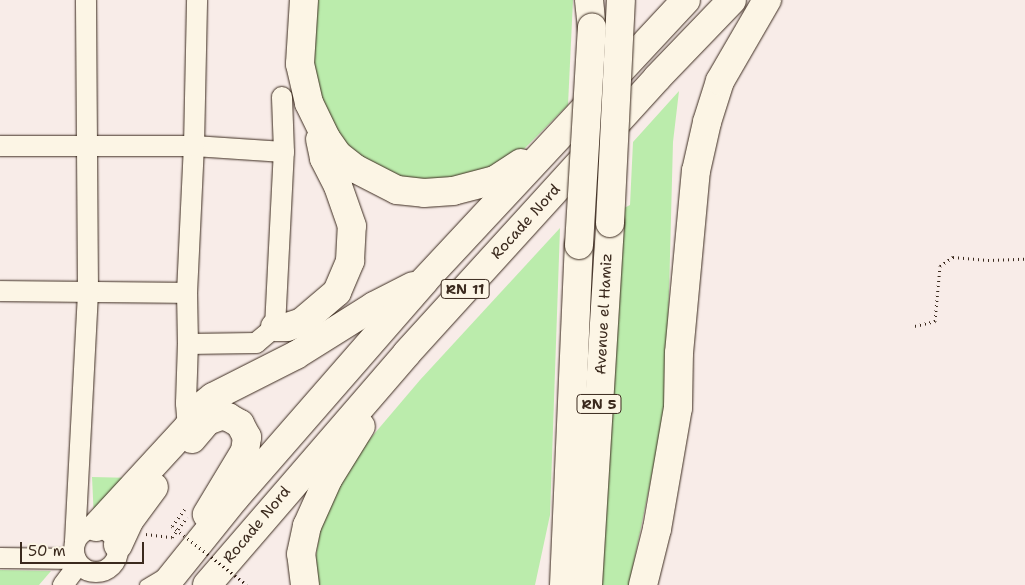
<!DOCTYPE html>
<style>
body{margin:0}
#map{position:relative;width:1025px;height:585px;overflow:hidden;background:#f8ece8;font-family:"Shantell Sans",sans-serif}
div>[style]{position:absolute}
.green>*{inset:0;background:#bbecac}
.path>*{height:3px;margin-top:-1.5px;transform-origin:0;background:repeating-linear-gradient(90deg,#3b2a1e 0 1px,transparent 0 5px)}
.roads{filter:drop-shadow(0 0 1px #3b2a1e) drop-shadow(0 0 1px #3b2a1e)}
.lane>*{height:10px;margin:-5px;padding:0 5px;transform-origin:5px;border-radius:5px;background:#fcf5e5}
.street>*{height:20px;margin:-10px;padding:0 10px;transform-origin:10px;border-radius:10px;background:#fcf5e5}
.street>.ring{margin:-10px;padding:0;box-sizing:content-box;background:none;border:20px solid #fcf5e5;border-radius:50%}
.highway>*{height:28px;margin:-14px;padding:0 14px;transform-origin:14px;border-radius:14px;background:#fcf5e5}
.path-bridge>*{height:3px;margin-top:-1.5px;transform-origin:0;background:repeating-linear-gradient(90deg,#3b2a1e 0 1px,transparent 0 5px)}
.bridges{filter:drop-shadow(0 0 1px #3b2a1e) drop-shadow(0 0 1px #3b2a1e)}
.highway-bridge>*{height:28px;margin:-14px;padding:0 14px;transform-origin:14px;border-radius:14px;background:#fcf5e5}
span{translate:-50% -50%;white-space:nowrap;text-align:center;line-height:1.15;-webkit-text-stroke:4.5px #fcf5e5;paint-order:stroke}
.shield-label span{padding:1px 4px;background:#fcf5e5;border:1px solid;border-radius:4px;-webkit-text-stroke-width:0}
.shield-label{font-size:14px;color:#3b2a1e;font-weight:700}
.street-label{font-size:15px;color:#3b2a1e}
.scale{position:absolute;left:20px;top:542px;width:124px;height:22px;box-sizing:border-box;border:2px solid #3b2a1e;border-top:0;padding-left:6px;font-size:15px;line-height:18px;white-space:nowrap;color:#3b2a1e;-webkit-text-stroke:4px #fcf5e5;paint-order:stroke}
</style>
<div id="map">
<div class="green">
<i style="clip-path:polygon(314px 0,573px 0,568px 105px,515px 158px,448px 186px,391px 178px,344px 150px,312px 77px)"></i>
<i style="clip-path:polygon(679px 91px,673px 142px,666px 407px,629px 585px,602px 585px,624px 208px,630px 205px,633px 142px)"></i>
<i style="clip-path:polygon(560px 228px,550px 515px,535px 585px,318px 585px,316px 556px,323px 513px,352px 460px,420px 380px)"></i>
<i style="clip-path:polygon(92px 477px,135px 478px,94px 519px)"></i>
<i style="clip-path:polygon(0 570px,51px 571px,39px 585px,0 585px)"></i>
</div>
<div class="path">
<i style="left:915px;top:326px;width:21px;rotate:-14deg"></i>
<i style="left:935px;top:321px;width:55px;rotate:-84.8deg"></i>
<i style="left:940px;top:266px;width:16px;rotate:-35deg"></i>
<i style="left:953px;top:257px;width:35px;rotate:5deg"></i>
<i style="left:988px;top:260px;width:37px;rotate:-2deg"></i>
<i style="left:172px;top:526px;width:21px;rotate:-53deg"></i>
<i style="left:146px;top:534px;width:26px;rotate:7deg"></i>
<i style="left:172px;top:537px;width:25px;rotate:-53deg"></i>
</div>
<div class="roads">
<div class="lane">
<i style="left:145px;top:585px;width:21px;rotate:-31deg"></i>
</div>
<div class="street">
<i style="left:0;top:146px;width:194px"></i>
<i style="left:194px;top:146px;width:90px;rotate:3.8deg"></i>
<i style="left:0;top:291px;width:187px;rotate:0.6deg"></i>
<i style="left:188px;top:344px;width:68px;rotate:-0.8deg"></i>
<i style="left:256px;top:343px;width:25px;rotate:-40deg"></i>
<i style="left:275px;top:327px;width:175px;rotate:-87.1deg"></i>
<i style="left:284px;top:152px;width:55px;rotate:-92.1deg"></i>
<i style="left:188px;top:427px;width:24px;rotate:-95deg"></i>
<i style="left:186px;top:403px;width:59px;rotate:-88.1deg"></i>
<i style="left:188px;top:344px;width:51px;rotate:-91.1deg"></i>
<i style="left:187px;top:293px;width:147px;rotate:-87.3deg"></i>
<i style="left:194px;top:146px;width:146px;rotate:-88.8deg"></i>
<i class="ring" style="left:74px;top:528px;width:24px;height:24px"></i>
<i style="left:75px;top:541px;width:251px;rotate:-87deg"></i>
<i style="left:88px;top:290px;width:290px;rotate:-90.4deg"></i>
<i style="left:0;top:558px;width:76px;rotate:0.8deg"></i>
<i style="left:63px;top:585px;width:26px;rotate:-53deg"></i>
</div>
<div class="highway">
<i style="left:304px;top:0;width:64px;rotate:93.6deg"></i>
<i style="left:300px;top:64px;width:40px;rotate:77deg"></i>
<i style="left:309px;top:103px;width:39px;rotate:64deg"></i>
<i style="left:326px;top:138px;width:21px;rotate:55deg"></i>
<i style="left:338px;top:155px;width:23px;rotate:38deg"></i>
<i style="left:356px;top:169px;width:46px;rotate:27.1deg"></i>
<i style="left:397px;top:190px;width:27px;rotate:6deg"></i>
<i style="left:424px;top:193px;width:29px;rotate:-4deg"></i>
<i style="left:453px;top:191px;width:43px;rotate:-14.7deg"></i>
<i style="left:495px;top:180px;width:31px;rotate:-33deg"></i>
<i style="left:589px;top:0;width:27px;rotate:84deg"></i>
<i style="left:275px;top:327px;width:12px"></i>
<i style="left:287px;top:327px;width:16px;rotate:-18deg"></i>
<i style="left:302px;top:322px;width:46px;rotate:-40.6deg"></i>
<i style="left:337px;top:292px;width:34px;rotate:-67deg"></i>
<i style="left:350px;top:261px;width:35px;rotate:-87deg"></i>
<i style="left:352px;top:226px;width:42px;rotate:-109.3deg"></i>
<i style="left:338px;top:186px;width:31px;rotate:-117deg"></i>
<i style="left:324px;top:158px;width:19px;rotate:-102deg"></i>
<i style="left:192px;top:439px;width:23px;rotate:-50deg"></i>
<i style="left:207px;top:421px;width:15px;rotate:-20deg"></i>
<i style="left:221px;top:416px;width:7px;rotate:8deg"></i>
<i style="left:228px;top:417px;width:14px;rotate:30deg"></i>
<i style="left:240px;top:424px;width:15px;rotate:62deg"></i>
<i style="left:247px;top:437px;width:14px;rotate:98deg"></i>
<i style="left:245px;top:451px;width:74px;rotate:121.1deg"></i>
<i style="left:96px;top:527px;width:136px;rotate:-47.4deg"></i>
<i style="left:188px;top:427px;width:21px;rotate:-61deg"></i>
<i style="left:198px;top:409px;width:19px;rotate:-39deg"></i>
<i style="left:213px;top:397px;width:93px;rotate:-26.8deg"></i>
<i style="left:296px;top:355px;width:92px;rotate:-32.1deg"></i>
<i style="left:374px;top:306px;width:44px;rotate:-27.1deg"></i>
<i style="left:118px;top:545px;width:26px;rotate:-65deg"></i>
<i style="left:129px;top:521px;width:42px;rotate:-53.7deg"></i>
<i style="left:165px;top:585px;width:112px;rotate:-51.2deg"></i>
<i style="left:235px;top:498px;width:288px;rotate:-48.9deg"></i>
<i style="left:424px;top:281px;width:384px;rotate:-47deg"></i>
<i style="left:207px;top:585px;width:306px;rotate:-49.2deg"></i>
<i style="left:407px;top:353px;width:372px;rotate:-47.7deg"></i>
<i style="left:657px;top:78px;width:108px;rotate:-46.1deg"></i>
<i style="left:305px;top:585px;width:31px;rotate:-97deg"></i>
<i style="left:301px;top:554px;width:29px;rotate:-78deg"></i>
<i style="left:307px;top:526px;width:51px;rotate:-65.9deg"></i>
<i style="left:328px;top:479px;width:62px;rotate:-58.1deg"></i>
<i style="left:564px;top:585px;width:340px;rotate:-87.5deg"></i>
<i style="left:588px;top:585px;width:363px;rotate:-86.5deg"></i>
<i style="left:643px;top:585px;width:58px;rotate:-76deg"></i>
<i style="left:657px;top:529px;width:123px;rotate:-80.2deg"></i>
<i style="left:678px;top:408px;width:55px;rotate:-89deg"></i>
<i style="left:679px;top:353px;width:183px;rotate:-84.7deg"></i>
<i style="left:696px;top:171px;width:50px;rotate:-77.3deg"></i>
<i style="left:707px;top:122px;width:43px;rotate:-72.4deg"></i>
<i style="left:720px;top:81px;width:94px;rotate:-59.9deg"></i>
</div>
</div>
<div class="path-bridge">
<i style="left:172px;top:526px;width:95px;rotate:38.2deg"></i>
</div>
<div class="bridges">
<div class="highway-bridge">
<i style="left:610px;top:223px;width:223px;rotate:-87.2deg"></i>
<i style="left:579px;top:245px;width:218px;rotate:-86.6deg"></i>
</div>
</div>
<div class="shield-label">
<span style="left:465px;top:289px">RN 11</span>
<span style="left:599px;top:404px">RN 5</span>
</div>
<div class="street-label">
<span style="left:526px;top:222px;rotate:-48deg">Rocade Nord</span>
<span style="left:604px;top:314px;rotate:-87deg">Avenue el Hamiz</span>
<span style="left:257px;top:525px;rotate:-50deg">Rocade Nord</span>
</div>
<div class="scale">50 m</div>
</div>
